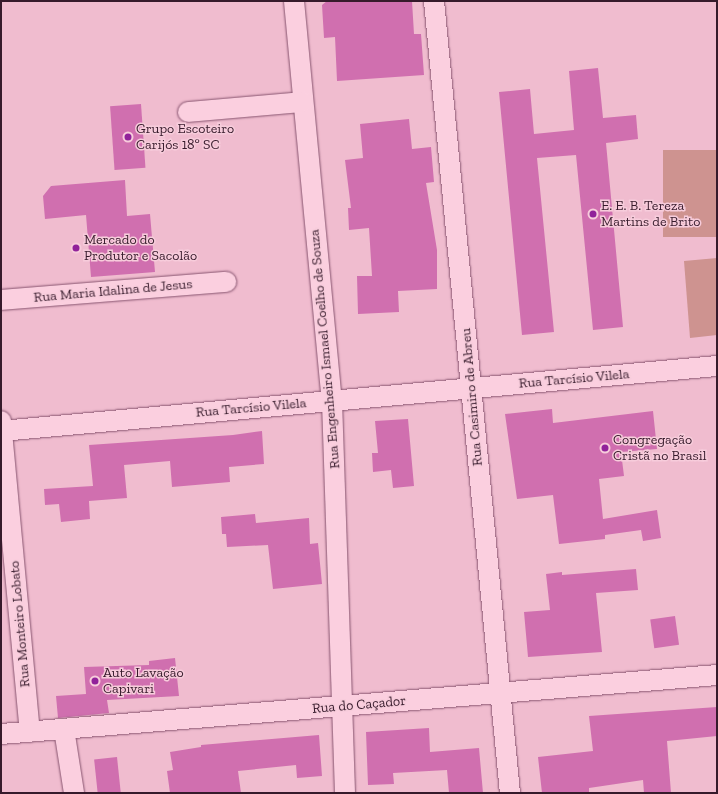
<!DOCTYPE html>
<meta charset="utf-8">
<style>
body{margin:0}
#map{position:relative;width:718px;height:794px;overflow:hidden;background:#f0bccf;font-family:"Zilla Slab",serif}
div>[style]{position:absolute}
.green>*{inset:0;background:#ce9390;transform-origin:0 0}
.building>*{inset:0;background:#d06faf;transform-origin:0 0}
.roads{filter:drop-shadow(0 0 1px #885570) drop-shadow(0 0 1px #885570)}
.minor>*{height:20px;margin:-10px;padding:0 10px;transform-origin:10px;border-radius:10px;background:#fbcfdf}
.dots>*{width:11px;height:11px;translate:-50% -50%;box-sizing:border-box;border:2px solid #f7ccdb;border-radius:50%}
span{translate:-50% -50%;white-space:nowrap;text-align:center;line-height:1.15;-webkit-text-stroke:3px #f7ccdb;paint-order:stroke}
.poi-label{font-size:14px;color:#361a2b}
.left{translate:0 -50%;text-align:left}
.street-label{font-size:14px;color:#361a2b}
.frame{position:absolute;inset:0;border:2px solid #361a2b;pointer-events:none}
</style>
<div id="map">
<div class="green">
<i style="left:717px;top:150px;width:87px;height:54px;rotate:90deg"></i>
<i style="clip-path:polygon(717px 258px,717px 335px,690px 338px,684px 261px)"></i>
</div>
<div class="building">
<i style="clip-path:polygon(327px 1px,412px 1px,414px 34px,421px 34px,424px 75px,337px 81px,335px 37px,324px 38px,322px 5px)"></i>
<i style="clip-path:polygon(598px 68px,603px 118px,636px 115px,638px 139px,606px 143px,623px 327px,593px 330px,576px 155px,537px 158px,554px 332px,522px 335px,499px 92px,530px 89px,534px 134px,574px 130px,569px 71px)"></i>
<i style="left:141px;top:104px;width:64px;height:31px;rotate:86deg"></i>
<i style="clip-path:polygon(409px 119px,412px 149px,431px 147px,434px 182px,426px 183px,437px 250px,437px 289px,398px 291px,399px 312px,358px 314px,357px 276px,372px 276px,369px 228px,349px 230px,348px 208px,351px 208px,345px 160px,363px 158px,360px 124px)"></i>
<i style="clip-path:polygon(125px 180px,127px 216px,150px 214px,155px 272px,91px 277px,86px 215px,45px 219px,43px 196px,51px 186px)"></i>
<i style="clip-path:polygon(552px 409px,553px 423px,653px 411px,657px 449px,621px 452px,624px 476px,599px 479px,603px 519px,657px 510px,661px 538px,643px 541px,641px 530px,605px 535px,605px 539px,559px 544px,553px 495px,517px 499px,505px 414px)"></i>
<i style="clip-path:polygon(408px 419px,414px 486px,393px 488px,391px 470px,373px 472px,372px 453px,378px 453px,375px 421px)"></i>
<i style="clip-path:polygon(262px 431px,264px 464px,229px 467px,230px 482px,172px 487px,170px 461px,124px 465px,127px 498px,89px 501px,90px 519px,61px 522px,59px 504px,45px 505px,44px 489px,93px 486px,89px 445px,233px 435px)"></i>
<i style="clip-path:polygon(255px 514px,256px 523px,309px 518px,310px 544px,318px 543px,322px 584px,273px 589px,268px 545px,227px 547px,226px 534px,222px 534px,221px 517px)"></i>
<i style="clip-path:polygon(636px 569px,638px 590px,596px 593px,602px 652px,528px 657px,524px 612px,550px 610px,546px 574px,562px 572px,562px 575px)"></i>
<i style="left:675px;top:616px;width:29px;height:25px;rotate:82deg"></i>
<i style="clip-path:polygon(175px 658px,179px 696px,107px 700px,109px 713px,58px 718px,56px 696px,86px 694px,84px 667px,149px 665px,149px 661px)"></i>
<i style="clip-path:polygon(717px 707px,717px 736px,667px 741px,671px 793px,644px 793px,643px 780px,589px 788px,589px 793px,542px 793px,538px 757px,593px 751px,589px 716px)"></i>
<i style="clip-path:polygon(429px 728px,430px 752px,479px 748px,483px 793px,449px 793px,447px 770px,393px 773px,394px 784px,368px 785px,366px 732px)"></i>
<i style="clip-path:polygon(319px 735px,322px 776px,297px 778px,296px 765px,238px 771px,241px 793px,170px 793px,167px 771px,173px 770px,170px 752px,201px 747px,201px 745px)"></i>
<i style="left:117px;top:757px;width:36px;height:23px;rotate:84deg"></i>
</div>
<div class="roads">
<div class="minor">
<i style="left:294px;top:1px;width:402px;rotate:84.6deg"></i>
<i style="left:332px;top:401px;width:392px;rotate:88.1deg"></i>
<i style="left:434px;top:1px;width:796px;rotate:84.52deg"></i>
<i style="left:188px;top:112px;width:115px;rotate:-5deg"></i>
<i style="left:1px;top:300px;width:226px;rotate:-4.6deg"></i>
<i style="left:1px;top:421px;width:312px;rotate:84.7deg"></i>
<i style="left:1px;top:431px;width:719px;rotate:-5.19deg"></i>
<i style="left:64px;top:729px;width:65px;rotate:81.1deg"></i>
<i style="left:1px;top:734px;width:718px;rotate:-4.71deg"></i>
</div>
</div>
<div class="dots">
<i style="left:128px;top:137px;background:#91229a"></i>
<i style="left:593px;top:214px;background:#91229a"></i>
<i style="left:76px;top:248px;background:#91229a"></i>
<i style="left:605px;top:448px;background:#91229a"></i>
<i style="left:95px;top:681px;background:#91229a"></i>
</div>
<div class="poi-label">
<span class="left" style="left:136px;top:137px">Grupo Escoteiro<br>Carijós 18º SC</span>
<span class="left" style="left:601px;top:214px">E. E. B. Tereza<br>Martins de Brito</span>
<span class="left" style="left:84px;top:248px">Mercado do<br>Produtor e Sacolão</span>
<span class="left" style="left:613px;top:448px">Congregação<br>Cristã no Brasil</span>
<span class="left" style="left:103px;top:681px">Auto Lavação<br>Capivari</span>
</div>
<div class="street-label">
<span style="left:113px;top:291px;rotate:-5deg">Rua Maria Idalina de Jesus</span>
<span style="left:325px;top:349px;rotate:-95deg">Rua Engenheiro Ismael Coelho de Souza</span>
<span style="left:574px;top:379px;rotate:-5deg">Rua Tarcísio Vilela</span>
<span style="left:472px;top:397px;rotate:-95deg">Rua Casimiro de Abreu</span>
<span style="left:251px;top:408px;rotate:-5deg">Rua Tarcísio Vilela</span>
<span style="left:20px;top:624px;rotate:-95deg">Rua Monteiro Lobato</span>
<span style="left:359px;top:705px;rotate:-5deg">Rua do Caçador</span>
</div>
<div class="frame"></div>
</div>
